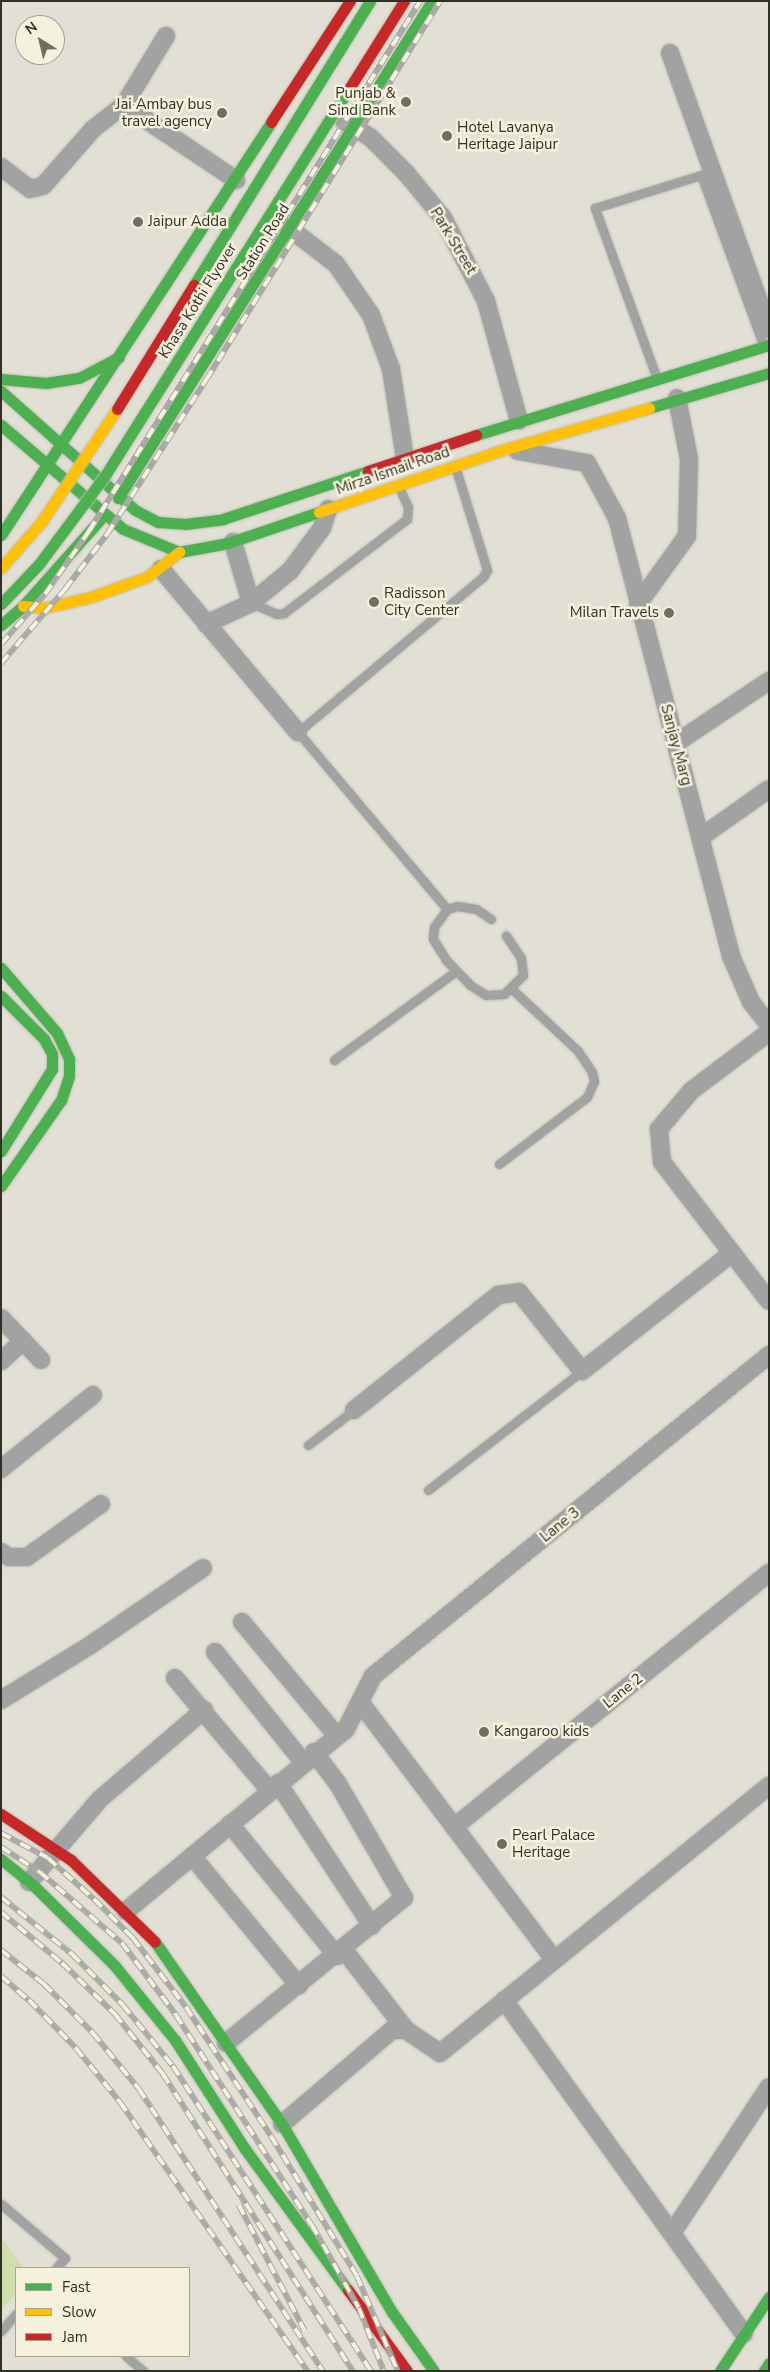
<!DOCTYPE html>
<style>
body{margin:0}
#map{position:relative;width:770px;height:2372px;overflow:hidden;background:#e2e0d5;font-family:"Nunito Sans",sans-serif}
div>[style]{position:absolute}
.green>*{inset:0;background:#cfdeab}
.roads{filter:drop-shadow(0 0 1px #bebcb3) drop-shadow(0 0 1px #bebcb3)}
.lane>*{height:9px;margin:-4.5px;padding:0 4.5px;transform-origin:4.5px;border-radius:4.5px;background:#a1a2a2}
.street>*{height:18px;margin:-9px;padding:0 9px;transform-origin:9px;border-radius:9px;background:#a1a2a2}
.fast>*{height:11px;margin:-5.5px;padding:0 5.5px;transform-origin:5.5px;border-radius:5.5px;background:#4caf50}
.slow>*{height:11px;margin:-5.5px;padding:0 5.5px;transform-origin:5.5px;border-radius:5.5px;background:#ffc107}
.jam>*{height:11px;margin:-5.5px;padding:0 5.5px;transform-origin:5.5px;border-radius:5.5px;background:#c62828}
.rail>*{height:5.5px;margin-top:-2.75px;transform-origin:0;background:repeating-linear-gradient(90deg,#f5f1dc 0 11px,#a9a9a5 0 22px);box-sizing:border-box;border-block:1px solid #a9a9a5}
.bridges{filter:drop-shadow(0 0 1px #bebcb3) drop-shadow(0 0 1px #bebcb3)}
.fast-bridge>*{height:11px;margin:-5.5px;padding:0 5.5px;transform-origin:5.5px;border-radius:5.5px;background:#4caf50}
.slow-bridge>*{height:11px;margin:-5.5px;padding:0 5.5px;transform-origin:5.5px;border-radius:5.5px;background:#ffc107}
.jam-bridge>*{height:11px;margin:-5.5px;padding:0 5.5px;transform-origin:5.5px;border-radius:5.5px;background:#c62828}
.dots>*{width:14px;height:14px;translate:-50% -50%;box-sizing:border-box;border:2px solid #f5f1dc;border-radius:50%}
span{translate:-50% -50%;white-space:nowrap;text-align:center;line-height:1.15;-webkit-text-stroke:5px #f5f1dc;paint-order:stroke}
.poi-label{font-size:15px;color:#313028}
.right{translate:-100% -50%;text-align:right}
.left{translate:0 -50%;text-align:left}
.street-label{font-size:15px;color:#313028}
.frame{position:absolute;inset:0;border:2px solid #313028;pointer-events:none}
.legend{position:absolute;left:15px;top:2267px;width:175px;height:90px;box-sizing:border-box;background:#f5f1dc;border:1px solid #a7a494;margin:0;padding:6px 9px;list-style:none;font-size:15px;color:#313028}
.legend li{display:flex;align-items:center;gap:10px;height:25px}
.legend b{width:25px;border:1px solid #a7a494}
.north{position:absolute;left:15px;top:15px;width:50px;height:50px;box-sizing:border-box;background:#f5f1dc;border:1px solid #a7a494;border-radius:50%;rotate:324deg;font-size:14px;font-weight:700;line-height:20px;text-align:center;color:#313028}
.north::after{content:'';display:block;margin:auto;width:18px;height:22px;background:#6f6e65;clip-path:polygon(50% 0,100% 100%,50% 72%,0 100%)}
</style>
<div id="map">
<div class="green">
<i style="clip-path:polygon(1px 2238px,24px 2268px,16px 2268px,16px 2294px,1px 2310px)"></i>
</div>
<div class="roads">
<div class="lane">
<i style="left:656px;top:376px;width:179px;rotate:-110deg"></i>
<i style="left:595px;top:208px;width:111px;rotate:-17.3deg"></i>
<i style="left:701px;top:175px;width:180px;rotate:69.9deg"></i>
<i style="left:251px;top:603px;width:28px;rotate:23deg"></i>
<i style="left:277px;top:614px;width:7px;rotate:-8deg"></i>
<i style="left:284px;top:613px;width:155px;rotate:-37.4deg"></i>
<i style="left:407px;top:519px;width:12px;rotate:-85deg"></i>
<i style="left:408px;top:507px;width:21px;rotate:-115deg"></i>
<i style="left:447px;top:909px;width:231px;rotate:-130.1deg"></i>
<i style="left:298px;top:732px;width:241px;rotate:-40deg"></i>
<i style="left:483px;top:577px;width:8px;rotate:-60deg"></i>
<i style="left:487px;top:570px;width:106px;rotate:-107.1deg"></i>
<i style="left:491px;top:919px;width:18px;rotate:-146deg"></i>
<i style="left:476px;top:909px;width:19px;rotate:-171deg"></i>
<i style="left:457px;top:906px;width:10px;rotate:163deg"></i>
<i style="left:447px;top:909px;width:22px;rotate:126deg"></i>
<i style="left:434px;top:927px;width:12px;rotate:95deg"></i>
<i style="left:433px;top:939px;width:25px;rotate:58deg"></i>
<i style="left:446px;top:960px;width:35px;rotate:46deg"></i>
<i style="left:470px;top:985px;width:19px;rotate:32deg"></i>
<i style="left:486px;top:995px;width:18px;rotate:-3deg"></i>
<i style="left:504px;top:994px;width:27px;rotate:-45deg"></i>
<i style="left:523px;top:975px;width:17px;rotate:-97deg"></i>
<i style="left:521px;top:958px;width:27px;rotate:-124deg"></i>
<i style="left:334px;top:1060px;width:151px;rotate:-36.1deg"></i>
<i style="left:499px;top:1164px;width:111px;rotate:-37.3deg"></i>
<i style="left:587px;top:1097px;width:17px;rotate:-66deg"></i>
<i style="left:594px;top:1081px;width:9px;rotate:-103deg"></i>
<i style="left:592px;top:1072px;width:25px;rotate:-124deg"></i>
<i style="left:578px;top:1051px;width:91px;rotate:-136.8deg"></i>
<i style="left:308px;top:1445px;width:58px;rotate:-37.3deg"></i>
<i style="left:428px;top:1490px;width:195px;rotate:-37.7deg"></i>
<i style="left:1px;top:2204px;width:84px;rotate:40.2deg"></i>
<i style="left:65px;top:2258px;width:13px;rotate:132deg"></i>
<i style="left:1px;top:2331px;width:23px;rotate:-49deg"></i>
<i style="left:126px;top:2356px;width:23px;rotate:41deg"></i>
</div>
<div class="street">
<i style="left:670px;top:53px;width:293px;rotate:70.3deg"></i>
<i style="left:124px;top:105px;width:135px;rotate:33.8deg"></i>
<i style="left:344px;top:121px;width:31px;rotate:32deg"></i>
<i style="left:370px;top:137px;width:51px;rotate:45deg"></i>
<i style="left:406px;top:173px;width:58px;rotate:50.6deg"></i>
<i style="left:443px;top:218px;width:93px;rotate:62.6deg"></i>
<i style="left:486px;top:301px;width:124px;rotate:74.6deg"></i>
<i style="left:1px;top:167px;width:36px;rotate:37deg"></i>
<i style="left:30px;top:189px;width:13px;rotate:-13deg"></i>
<i style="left:43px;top:186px;width:76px;rotate:-48.7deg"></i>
<i style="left:93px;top:129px;width:39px;rotate:-38deg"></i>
<i style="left:124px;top:105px;width:81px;rotate:-58.7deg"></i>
<i style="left:289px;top:228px;width:59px;rotate:37.5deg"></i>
<i style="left:336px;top:264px;width:62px;rotate:55.5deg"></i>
<i style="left:371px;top:315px;width:58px;rotate:69.7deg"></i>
<i style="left:391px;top:369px;width:90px;rotate:81.1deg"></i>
<i style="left:518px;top:451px;width:70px;rotate:9.9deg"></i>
<i style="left:587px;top:463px;width:63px;rotate:61.4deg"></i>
<i style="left:617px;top:518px;width:453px;rotate:75.4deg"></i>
<i style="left:731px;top:956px;width:50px;rotate:66.5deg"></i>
<i style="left:751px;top:1002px;width:29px;rotate:52deg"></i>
<i style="left:233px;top:542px;width:64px;rotate:73.6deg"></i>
<i style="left:161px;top:569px;width:213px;rotate:50deg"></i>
<i style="left:638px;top:604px;width:84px;rotate:-54.2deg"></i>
<i style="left:687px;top:536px;width:77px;rotate:-88.5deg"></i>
<i style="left:689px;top:459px;width:62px;rotate:-101.1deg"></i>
<i style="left:206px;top:624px;width:50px;rotate:-25deg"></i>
<i style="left:251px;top:603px;width:50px;rotate:-39.4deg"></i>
<i style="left:290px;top:571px;width:54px;rotate:-53.3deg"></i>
<i style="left:322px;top:528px;width:20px;rotate:-72deg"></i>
<i style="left:676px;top:743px;width:112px;rotate:-33.7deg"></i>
<i style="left:701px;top:837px;width:83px;rotate:-35.2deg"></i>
<i style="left:769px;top:1032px;width:98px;rotate:142.9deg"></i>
<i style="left:691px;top:1091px;width:50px;rotate:130.1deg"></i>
<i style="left:659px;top:1129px;width:33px;rotate:85deg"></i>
<i style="left:662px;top:1162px;width:175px;rotate:52.4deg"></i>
<i style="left:1px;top:1318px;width:58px;rotate:46.4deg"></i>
<i style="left:1px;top:1361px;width:30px;rotate:-42deg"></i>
<i style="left:354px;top:1410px;width:184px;rotate:-38.6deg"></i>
<i style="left:498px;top:1295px;width:21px;rotate:-8deg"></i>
<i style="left:519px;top:1292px;width:101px;rotate:51.4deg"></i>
<i style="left:582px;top:1371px;width:191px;rotate:-38.2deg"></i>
<i style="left:1px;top:1469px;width:118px;rotate:-38.8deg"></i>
<i style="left:1px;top:1552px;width:9px;rotate:32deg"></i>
<i style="left:9px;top:1557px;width:18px"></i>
<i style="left:27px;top:1557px;width:91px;rotate:-35.6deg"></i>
<i style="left:242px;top:1622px;width:148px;rotate:50.2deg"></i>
<i style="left:215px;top:1652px;width:141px;rotate:51.3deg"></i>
<i style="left:175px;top:1678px;width:148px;rotate:49.9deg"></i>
<i style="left:1px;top:1700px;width:103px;rotate:-31.5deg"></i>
<i style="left:89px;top:1646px;width:138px;rotate:-34.4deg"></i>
<i style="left:360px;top:1702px;width:322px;rotate:53deg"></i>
<i style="left:278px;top:1783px;width:171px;rotate:56.7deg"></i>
<i style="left:230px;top:1824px;width:170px;rotate:51deg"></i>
<i style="left:454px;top:1827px;width:405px;rotate:-38.9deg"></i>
<i style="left:192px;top:1856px;width:168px;rotate:50.5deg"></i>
<i style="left:29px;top:1882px;width:109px;rotate:-49.5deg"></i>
<i style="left:100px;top:1799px;width:137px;rotate:-40.6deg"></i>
<i style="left:126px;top:1911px;width:286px;rotate:-39.6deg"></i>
<i style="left:346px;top:1729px;width:59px;rotate:-63deg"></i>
<i style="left:373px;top:1676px;width:510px;rotate:-39.03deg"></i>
<i style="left:344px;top:1950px;width:101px;rotate:52.2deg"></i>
<i style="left:504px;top:2000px;width:411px;rotate:54.3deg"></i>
<i style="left:226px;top:2043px;width:230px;rotate:-39.2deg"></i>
<i style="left:404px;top:1898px;width:132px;rotate:-120.1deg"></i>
<i style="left:338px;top:1784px;width:40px;rotate:-127deg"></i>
<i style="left:282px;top:2124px;width:145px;rotate:-40.5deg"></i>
<i style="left:392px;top:2030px;width:14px"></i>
<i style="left:406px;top:2030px;width:41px;rotate:34.1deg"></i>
<i style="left:440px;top:2053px;width:424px;rotate:-39.1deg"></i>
<i style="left:672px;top:2233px;width:175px;rotate:-56.4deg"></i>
</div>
<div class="fast">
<i style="left:1px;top:379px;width:45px;rotate:5.1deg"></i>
<i style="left:46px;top:383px;width:33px;rotate:-9deg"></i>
<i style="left:79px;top:378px;width:45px;rotate:-27.7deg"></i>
<i style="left:1px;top:391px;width:179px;rotate:41.6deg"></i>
<i style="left:135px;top:510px;width:26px;rotate:28deg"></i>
<i style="left:158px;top:522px;width:27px;rotate:4deg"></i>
<i style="left:185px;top:524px;width:38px;rotate:-7deg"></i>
<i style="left:223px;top:519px;width:153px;rotate:-18.3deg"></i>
<i style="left:649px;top:408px;width:125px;rotate:-16.3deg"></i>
<i style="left:1px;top:425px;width:160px;rotate:40.4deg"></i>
<i style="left:123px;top:529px;width:61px;rotate:22.3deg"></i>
<i style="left:179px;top:552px;width:50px;rotate:-10.4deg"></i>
<i style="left:228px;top:543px;width:96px;rotate:-18.8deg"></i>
<i style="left:476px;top:435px;width:307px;rotate:-17.1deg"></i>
<i style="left:118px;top:498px;width:588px;rotate:-57.72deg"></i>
<i style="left:1px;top:535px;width:493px;rotate:-56.8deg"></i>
<i style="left:1px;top:625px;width:29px;rotate:-41deg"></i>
<i style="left:23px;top:606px;width:123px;rotate:-48.3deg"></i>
<i style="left:1px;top:968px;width:86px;rotate:49.3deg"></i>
<i style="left:57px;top:1033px;width:29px;rotate:65deg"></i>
<i style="left:69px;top:1059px;width:17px;rotate:90deg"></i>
<i style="left:69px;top:1076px;width:25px;rotate:108deg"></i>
<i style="left:61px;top:1100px;width:105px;rotate:124.9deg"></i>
<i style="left:1px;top:996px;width:61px;rotate:45deg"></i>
<i style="left:44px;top:1039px;width:17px;rotate:62deg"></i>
<i style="left:52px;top:1054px;width:15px;rotate:90deg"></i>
<i style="left:52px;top:1069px;width:97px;rotate:121.9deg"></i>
<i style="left:1px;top:1859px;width:41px;rotate:39.1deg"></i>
<i style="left:33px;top:1885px;width:115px;rotate:44.6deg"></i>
<i style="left:115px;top:1966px;width:95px;rotate:51deg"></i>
<i style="left:175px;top:2040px;width:130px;rotate:57.3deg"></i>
<i style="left:245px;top:2149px;width:175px;rotate:53.9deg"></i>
<i style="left:155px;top:1942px;width:222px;rotate:55.1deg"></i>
<i style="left:282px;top:2124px;width:218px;rotate:59.7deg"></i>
<i style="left:392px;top:2312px;width:72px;rotate:54.6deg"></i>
<i style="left:720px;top:2371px;width:89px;rotate:-56.5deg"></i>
<i style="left:764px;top:2371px;width:9px;rotate:-58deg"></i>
</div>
<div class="slow">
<i style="left:319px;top:512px;width:193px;rotate:-18.7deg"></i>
<i style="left:502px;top:450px;width:153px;rotate:-15.9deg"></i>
<i style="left:23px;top:606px;width:21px;rotate:5deg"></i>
<i style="left:44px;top:608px;width:48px;rotate:-13.2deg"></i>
<i style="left:91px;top:597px;width:59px;rotate:-19.7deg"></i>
<i style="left:147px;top:577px;width:41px;rotate:-38deg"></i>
</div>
<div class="jam">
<i style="left:271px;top:122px;width:145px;rotate:-56.9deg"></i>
<i style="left:368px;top:471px;width:114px;rotate:-18.4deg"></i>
<i style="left:1px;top:1814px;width:84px;rotate:33.3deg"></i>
<i style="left:71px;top:1860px;width:117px;rotate:44.3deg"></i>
<i style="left:348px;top:2290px;width:100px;rotate:53.9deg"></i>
</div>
</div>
<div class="rail">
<i style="left:1px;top:644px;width:67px;rotate:-48.7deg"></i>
<i style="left:45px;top:594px;width:77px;rotate:-55.1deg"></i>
<i style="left:89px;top:531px;width:625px;rotate:-58.01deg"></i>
<i style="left:1px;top:663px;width:98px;rotate:-49.1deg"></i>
<i style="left:65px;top:589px;width:69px;rotate:-52.6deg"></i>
<i style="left:107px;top:534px;width:183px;rotate:-57.3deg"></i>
<i style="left:206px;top:380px;width:445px;rotate:-58.3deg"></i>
<i style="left:1px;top:1833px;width:53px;rotate:28deg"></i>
<i style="left:48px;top:1858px;width:62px;rotate:41.7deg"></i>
<i style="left:94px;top:1899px;width:55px;rotate:45deg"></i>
<i style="left:133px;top:1938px;width:87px;rotate:52.5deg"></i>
<i style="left:186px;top:2007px;width:154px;rotate:56.6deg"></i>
<i style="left:271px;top:2136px;width:164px;rotate:58.4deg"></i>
<i style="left:357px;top:2276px;width:103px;rotate:66.7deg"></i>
<i style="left:1px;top:1847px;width:46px;rotate:32.7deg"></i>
<i style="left:40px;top:1872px;width:108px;rotate:40.9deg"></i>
<i style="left:122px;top:1943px;width:90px;rotate:53.1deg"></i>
<i style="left:176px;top:2015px;width:250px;rotate:57.1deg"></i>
<i style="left:312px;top:2225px;width:95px;rotate:60.5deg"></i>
<i style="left:359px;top:2308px;width:68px;rotate:68.4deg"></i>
<i style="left:1px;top:1897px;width:91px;rotate:38.8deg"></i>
<i style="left:72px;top:1954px;width:72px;rotate:45deg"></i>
<i style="left:123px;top:2005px;width:79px;rotate:50.7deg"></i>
<i style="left:173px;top:2066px;width:364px;rotate:57deg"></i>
<i style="left:1px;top:1912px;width:80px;rotate:39.9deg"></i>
<i style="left:62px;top:1963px;width:74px;rotate:43.9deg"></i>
<i style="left:115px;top:2014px;width:77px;rotate:51.3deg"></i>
<i style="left:163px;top:2074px;width:353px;rotate:57.4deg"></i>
<i style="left:1px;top:1950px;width:55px;rotate:38.3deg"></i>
<i style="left:44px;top:1984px;width:69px;rotate:45deg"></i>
<i style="left:93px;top:2033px;width:72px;rotate:50.6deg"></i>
<i style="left:139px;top:2089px;width:337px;rotate:56.9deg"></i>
<i style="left:1px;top:1976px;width:37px;rotate:41deg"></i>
<i style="left:29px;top:2000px;width:67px;rotate:45.6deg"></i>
<i style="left:76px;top:2048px;width:70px;rotate:50.8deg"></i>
<i style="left:120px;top:2102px;width:328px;rotate:55.1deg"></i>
<i style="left:239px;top:2205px;width:142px;rotate:62.4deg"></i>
</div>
<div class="bridges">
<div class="fast-bridge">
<i style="left:194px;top:285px;width:334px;rotate:-58.2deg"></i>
<i style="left:1px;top:604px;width:55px;rotate:-46.5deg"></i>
<i style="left:39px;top:564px;width:112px;rotate:-53.3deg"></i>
<i style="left:106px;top:474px;width:452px;rotate:-57.8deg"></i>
</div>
<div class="slow-bridge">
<i style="left:1px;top:568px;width:62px;rotate:-48.9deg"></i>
<i style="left:42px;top:521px;width:135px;rotate:-56.2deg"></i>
</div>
<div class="jam-bridge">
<i style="left:347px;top:92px;width:107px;rotate:-57.9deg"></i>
<i style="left:117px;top:409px;width:146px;rotate:-58.2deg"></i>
</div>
</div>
<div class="dots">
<i style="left:406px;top:102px;background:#6f6e65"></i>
<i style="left:222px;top:113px;background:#6f6e65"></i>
<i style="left:447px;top:136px;background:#6f6e65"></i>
<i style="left:138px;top:222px;background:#6f6e65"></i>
<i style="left:374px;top:602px;background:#6f6e65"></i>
<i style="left:669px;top:613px;background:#6f6e65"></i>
<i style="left:484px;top:1732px;background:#6f6e65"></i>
<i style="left:502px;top:1844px;background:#6f6e65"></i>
</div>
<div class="poi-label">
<span class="right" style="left:396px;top:102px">Punjab &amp;<br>Sind Bank</span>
<span class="right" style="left:212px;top:113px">Jai Ambay bus<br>travel agency</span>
<span class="left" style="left:457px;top:136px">Hotel Lavanya<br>Heritage Jaipur</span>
<span class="left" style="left:148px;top:222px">Jaipur Adda</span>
<span class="left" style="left:384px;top:602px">Radisson<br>City Center</span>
<span class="right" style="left:659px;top:613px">Milan Travels</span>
<span class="left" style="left:494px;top:1732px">Kangaroo kids</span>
<span class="left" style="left:512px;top:1844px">Pearl Palace<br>Heritage</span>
</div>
<div class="street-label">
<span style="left:453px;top:241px;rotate:59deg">Park Street</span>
<span style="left:263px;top:242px;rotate:-58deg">Station Road</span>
<span style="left:198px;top:301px;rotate:-58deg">Khasa Kothi Flyover</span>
<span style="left:393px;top:471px;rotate:-19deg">Mirza Ismail Road</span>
<span style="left:676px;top:745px;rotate:75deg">Sanjay Marg</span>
<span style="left:560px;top:1525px;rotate:-39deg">Lane 3</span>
<span style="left:623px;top:1691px;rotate:-39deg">Lane 2</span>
</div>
<div class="frame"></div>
<ul class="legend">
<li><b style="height:6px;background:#4caf50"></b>Fast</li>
<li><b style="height:6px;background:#ffc107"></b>Slow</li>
<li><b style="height:6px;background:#c62828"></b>Jam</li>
</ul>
<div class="north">N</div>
</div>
